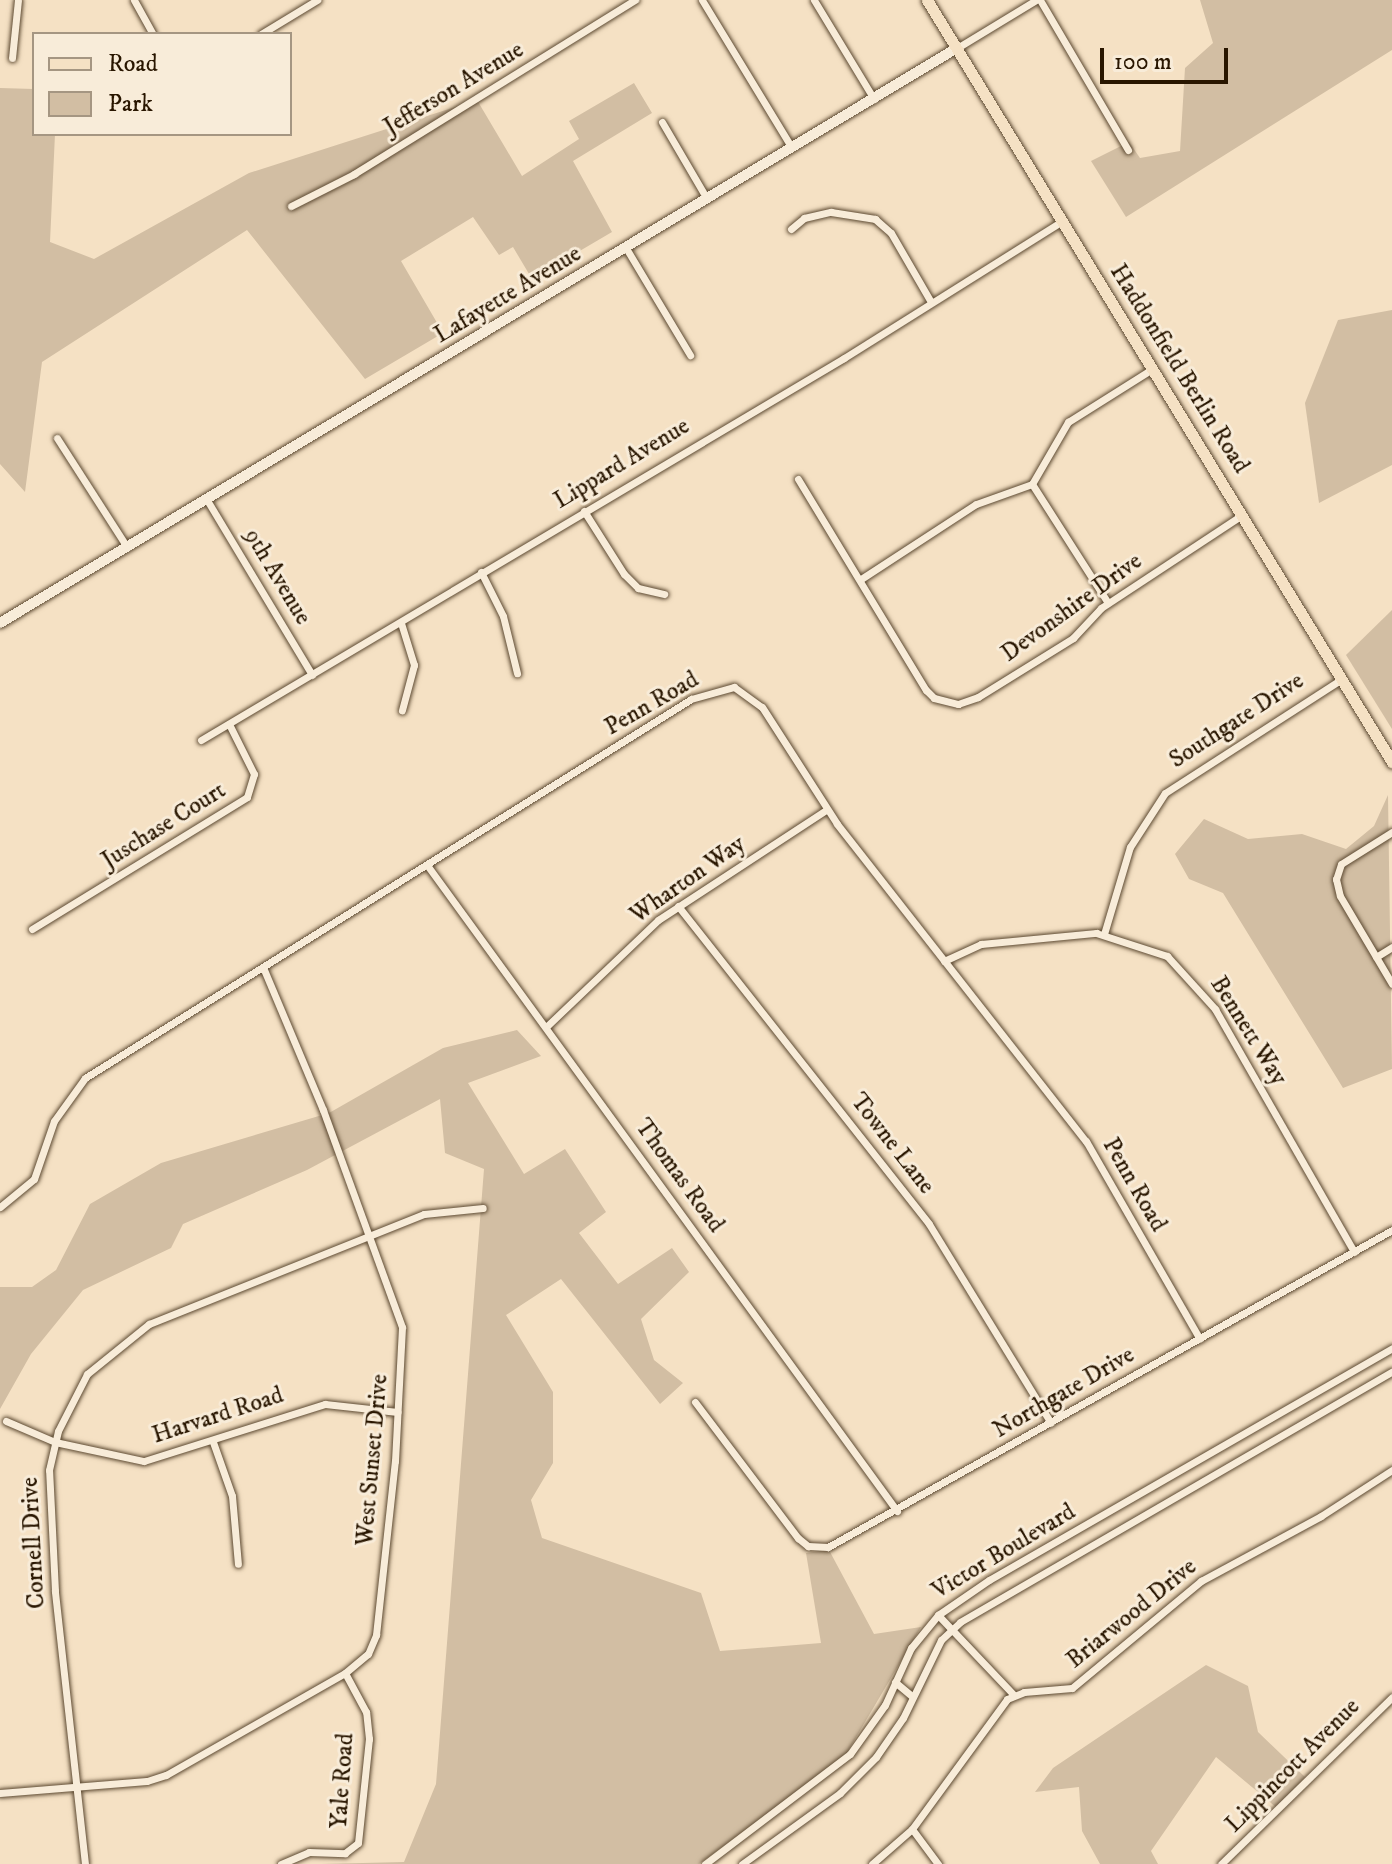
<!DOCTYPE html>
<style>
body{margin:0}
#map{position:relative;width:1392px;height:1864px;overflow:hidden;background:#f5e1c4;font-family:"IM FELL DW Pica",serif}
div>[style]{position:absolute}
.green>*{inset:0;background:#d2bea3}
.roads{filter:drop-shadow(0 0 2px #5c4931) drop-shadow(0 0 2px #5c4931)}
.street>*{height:7px;margin:-3.5px;padding:0 3.5px;transform-origin:3.5px;border-radius:3.5px;background:#f8ecd9}
.secondary>*{height:10px;margin:-5px;padding:0 5px;transform-origin:5px;border-radius:5px;background:#f8ecd9}
.primary>*{height:11px;margin:-5.5px;padding:0 5.5px;transform-origin:5.5px;border-radius:5.5px;background:#f5e1c4}
span{translate:-50% -50%;white-space:nowrap;text-align:center;line-height:1.15;-webkit-text-stroke:6px #f8ecd9;paint-order:stroke}
.street-label{font-size:24px;color:#291600}
.legend{position:absolute;left:32px;top:32px;width:260px;height:104px;box-sizing:border-box;background:#f8ecd9;border:2px solid #a59682;margin:0;padding:10px 14px;list-style:none;font-size:24px;color:#291600}
.legend li{display:flex;align-items:center;gap:16px;height:40px}
.legend b{width:40px;border:2px solid #a59682}
.scale{position:absolute;left:1100px;top:48px;width:128px;height:36px;box-sizing:border-box;border:4px solid #291600;border-top:0;padding-left:10px;font-size:24px;line-height:28px;white-space:nowrap;color:#291600;-webkit-text-stroke:6px #f8ecd9;paint-order:stroke}
</style>
<div id="map">
<div class="green">
<i style="clip-path:polygon(1200px 0,1392px 0,1392px 50px,1126px 217px,1091px 161px,1129px 142px,1140px 158px,1180px 151px,1185px 68px,1213px 43px)"></i>
<i style="clip-path:polygon(634px 83px,652px 113px,573px 161px,612px 232px,532px 279px,513px 247px,499px 255px,473px 217px,401px 261px,443px 333px,365px 379px,247px 230px,42px 362px,25px 492px,0 464px,0 88px,34px 89px,34px 134px,55px 134px,50px 242px,94px 259px,249px 173px,477px 100px,522px 176px,579px 139px,569px 121px)"></i>
<i style="clip-path:polygon(1392px 310px,1392px 465px,1319px 503px,1305px 403px,1338px 320px)"></i>
<i style="clip-path:polygon(1392px 610px,1392px 729px,1346px 655px)"></i>
<i style="clip-path:polygon(1388px 795px,1392px 1069px,1343px 1088px,1223px 893px,1189px 879px,1175px 854px,1204px 819px,1248px 839px,1302px 834px,1346px 849px,1374px 826px)"></i>
<i style="clip-path:polygon(517px 1030px,541px 1056px,468px 1083px,524px 1174px,565px 1149px,606px 1212px,579px 1233px,618px 1284px,672px 1248px,689px 1272px,641px 1319px,654px 1360px,683px 1383px,660px 1404px,561px 1279px,506px 1315px,553px 1392px,553px 1463px,531px 1500px,542px 1538px,701px 1593px,720px 1651px,821px 1643px,806px 1553px,829px 1550px,874px 1634px,921px 1627px,845px 1756px,699px 1864px,321px 1864px,404px 1862px,436px 1784px,484px 1169px,445px 1153px,440px 1099px,307px 1170px,183px 1224px,171px 1248px,83px 1290px,31px 1354px,0 1409px,0 1287px,32px 1287px,56px 1270px,90px 1204px,161px 1163px,329px 1113px,443px 1048px)"></i>
<i style="clip-path:polygon(1206px 1665px,1248px 1686px,1258px 1732px,1305px 1777px,1277px 1808px,1216px 1757px,1151px 1851px,1158px 1864px,1100px 1864px,1082px 1831px,1079px 1787px,1035px 1792px,1053px 1768px)"></i>
</div>
<div class="roads">
<div class="street">
<i style="left:134px;top:0;width:39px;rotate:61deg"></i>
<i style="left:702px;top:0;width:173px;rotate:58.7deg"></i>
<i style="left:814px;top:0;width:116px;rotate:58.8deg"></i>
<i style="left:1040px;top:0;width:174px;rotate:59.6deg"></i>
<i style="left:261px;top:34px;width:66px;rotate:-31.3deg"></i>
<i style="left:957px;top:48px;width:92px;rotate:-31.3deg"></i>
<i style="left:12px;top:58px;width:58px;rotate:-84.1deg"></i>
<i style="left:662px;top:122px;width:89px;rotate:59.7deg"></i>
<i style="left:291px;top:206px;width:71px;rotate:-26.9deg"></i>
<i style="left:354px;top:174px;width:331px;rotate:-31.8deg"></i>
<i style="left:791px;top:229px;width:17px;rotate:-40deg"></i>
<i style="left:804px;top:218px;width:28px;rotate:-13deg"></i>
<i style="left:831px;top:212px;width:45px;rotate:9deg"></i>
<i style="left:875px;top:219px;width:21px;rotate:41deg"></i>
<i style="left:891px;top:233px;width:80px;rotate:59.9deg"></i>
<i style="left:626px;top:248px;width:125px;rotate:59.1deg"></i>
<i style="left:57px;top:438px;width:130px;rotate:57.3deg"></i>
<i style="left:798px;top:479px;width:247px;rotate:58.8deg"></i>
<i style="left:926px;top:690px;width:11px;rotate:45deg"></i>
<i style="left:934px;top:698px;width:25px;rotate:14deg"></i>
<i style="left:958px;top:704px;width:21px;rotate:-19deg"></i>
<i style="left:978px;top:697px;width:112px;rotate:-31.8deg"></i>
<i style="left:1073px;top:638px;width:41px;rotate:-47deg"></i>
<i style="left:1101px;top:608px;width:169px;rotate:-33.4deg"></i>
<i style="left:1032px;top:484px;width:72px;rotate:-59.9deg"></i>
<i style="left:1068px;top:422px;width:99px;rotate:-32.2deg"></i>
<i style="left:1032px;top:484px;width:141px;rotate:57.4deg"></i>
<i style="left:207px;top:500px;width:204px;rotate:59deg"></i>
<i style="left:584px;top:511px;width:75px;rotate:57.6deg"></i>
<i style="left:624px;top:574px;width:20px;rotate:45deg"></i>
<i style="left:638px;top:588px;width:27px;rotate:13deg"></i>
<i style="left:481px;top:572px;width:49px;rotate:63.4deg"></i>
<i style="left:503px;top:616px;width:59px;rotate:76.2deg"></i>
<i style="left:861px;top:579px;width:137px;rotate:-33.1deg"></i>
<i style="left:976px;top:504px;width:59px;rotate:-19.7deg"></i>
<i style="left:401px;top:623px;width:44px;rotate:72.8deg"></i>
<i style="left:414px;top:665px;width:47px;rotate:104.9deg"></i>
<i style="left:201px;top:740px;width:748px;rotate:-30.71deg"></i>
<i style="left:844px;top:358px;width:257px;rotate:-32.1deg"></i>
<i style="left:1392px;top:832px;width:60px;rotate:147.9deg"></i>
<i style="left:1341px;top:864px;width:16px;rotate:108deg"></i>
<i style="left:1336px;top:879px;width:17px;rotate:77deg"></i>
<i style="left:1340px;top:896px;width:102px;rotate:59.4deg"></i>
<i style="left:427px;top:865px;width:799px;rotate:53.96deg"></i>
<i style="left:678px;top:906px;width:405px;rotate:51.7deg"></i>
<i style="left:929px;top:1224px;width:233px;rotate:58.5deg"></i>
<i style="left:32px;top:929px;width:252px;rotate:-31.5deg"></i>
<i style="left:247px;top:797px;width:24px;rotate:-73deg"></i>
<i style="left:254px;top:774px;width:56px;rotate:-116.6deg"></i>
<i style="left:1104px;top:934px;width:91px;rotate:-73.4deg"></i>
<i style="left:1130px;top:847px;width:64px;rotate:-57.1deg"></i>
<i style="left:1165px;top:793px;width:211px;rotate:-32.8deg"></i>
<i style="left:1376px;top:957px;width:19px;rotate:-32deg"></i>
<i style="left:944px;top:961px;width:41px;rotate:-24.7deg"></i>
<i style="left:981px;top:944px;width:116px;rotate:-5.5deg"></i>
<i style="left:1096px;top:933px;width:75px;rotate:17.9deg"></i>
<i style="left:1167px;top:956px;width:72px;rotate:47.8deg"></i>
<i style="left:1215px;top:1009px;width:280px;rotate:60.2deg"></i>
<i style="left:546px;top:1027px;width:155px;rotate:-43.7deg"></i>
<i style="left:658px;top:920px;width:201px;rotate:-33.2deg"></i>
<i style="left:0;top:1207px;width:44px;rotate:-39.5deg"></i>
<i style="left:34px;top:1179px;width:61px;rotate:-71deg"></i>
<i style="left:54px;top:1121px;width:53px;rotate:-54.2deg"></i>
<i style="left:85px;top:1078px;width:715px;rotate:-32.02deg"></i>
<i style="left:691px;top:699px;width:45px;rotate:-15.6deg"></i>
<i style="left:734px;top:687px;width:34px;rotate:36deg"></i>
<i style="left:762px;top:707px;width:139px;rotate:57.3deg"></i>
<i style="left:837px;top:824px;width:403px;rotate:51.9deg"></i>
<i style="left:1086px;top:1141px;width:228px;rotate:60.1deg"></i>
<i style="left:695px;top:1402px;width:171px;rotate:52.9deg"></i>
<i style="left:798px;top:1538px;width:13px;rotate:39deg"></i>
<i style="left:808px;top:1546px;width:20px;rotate:3deg"></i>
<i style="left:828px;top:1547px;width:647px;rotate:-29.34deg"></i>
<i style="left:6px;top:1421px;width:53px;rotate:23.2deg"></i>
<i style="left:55px;top:1442px;width:91px;rotate:12.1deg"></i>
<i style="left:144px;top:1461px;width:190px;rotate:-17.5deg"></i>
<i style="left:325px;top:1404px;width:73px;rotate:6.3deg"></i>
<i style="left:213px;top:1442px;width:57px;rotate:70.6deg"></i>
<i style="left:232px;top:1496px;width:68px;rotate:85deg"></i>
<i style="left:938px;top:1615px;width:110px;rotate:46.5deg"></i>
<i style="left:895px;top:1682px;width:23px;rotate:40deg"></i>
<i style="left:0;top:1793px;width:147px;rotate:-4.7deg"></i>
<i style="left:147px;top:1781px;width:20px;rotate:-18deg"></i>
<i style="left:166px;top:1775px;width:206px;rotate:-29.7deg"></i>
<i style="left:345px;top:1673px;width:30px;rotate:-40deg"></i>
<i style="left:368px;top:1654px;width:21px;rotate:-67deg"></i>
<i style="left:376px;top:1635px;width:175px;rotate:-83.8deg"></i>
<i style="left:395px;top:1461px;width:134px;rotate:-87deg"></i>
<i style="left:402px;top:1327px;width:231px;rotate:-110deg"></i>
<i style="left:323px;top:1110px;width:155px;rotate:-112.8deg"></i>
<i style="left:912px;top:1829px;width:44px;rotate:53.4deg"></i>
<i style="left:85px;top:1864px;width:275px;rotate:-96.3deg"></i>
<i style="left:55px;top:1591px;width:121px;rotate:-92.8deg"></i>
<i style="left:49px;top:1470px;width:40px;rotate:-77deg"></i>
<i style="left:58px;top:1431px;width:64px;rotate:-63deg"></i>
<i style="left:87px;top:1374px;width:80px;rotate:-38.9deg"></i>
<i style="left:149px;top:1324px;width:296px;rotate:-21.8deg"></i>
<i style="left:424px;top:1214px;width:59px;rotate:-5.8deg"></i>
<i style="left:281px;top:1864px;width:30px;rotate:-23deg"></i>
<i style="left:309px;top:1852px;width:36px;rotate:2deg"></i>
<i style="left:345px;top:1853px;width:16px;rotate:-38deg"></i>
<i style="left:358px;top:1843px;width:105px;rotate:-84deg"></i>
<i style="left:369px;top:1739px;width:27px;rotate:-96deg"></i>
<i style="left:366px;top:1712px;width:44px;rotate:-118.3deg"></i>
<i style="left:705px;top:1864px;width:182px;rotate:-37.2deg"></i>
<i style="left:850px;top:1754px;width:60px;rotate:-54.5deg"></i>
<i style="left:885px;top:1705px;width:63px;rotate:-65.5deg"></i>
<i style="left:911px;top:1648px;width:43px;rotate:-50.7deg"></i>
<i style="left:938px;top:1615px;width:62px;rotate:-34.5deg"></i>
<i style="left:989px;top:1580px;width:465px;rotate:-29.9deg"></i>
<i style="left:742px;top:1864px;width:121px;rotate:-35.9deg"></i>
<i style="left:840px;top:1793px;width:51px;rotate:-45deg"></i>
<i style="left:876px;top:1757px;width:47px;rotate:-55.3deg"></i>
<i style="left:903px;top:1718px;width:87px;rotate:-64deg"></i>
<i style="left:941px;top:1640px;width:26px;rotate:-43deg"></i>
<i style="left:960px;top:1622px;width:499px;rotate:-30.1deg"></i>
<i style="left:872px;top:1864px;width:53px;rotate:-41.2deg"></i>
<i style="left:912px;top:1829px;width:161px;rotate:-53.8deg"></i>
<i style="left:1007px;top:1699px;width:18px;rotate:-22deg"></i>
<i style="left:1024px;top:1692px;width:48px;rotate:-4.8deg"></i>
<i style="left:1072px;top:1688px;width:168px;rotate:-39.7deg"></i>
<i style="left:1201px;top:1581px;width:136px;rotate:-28.4deg"></i>
<i style="left:1321px;top:1516px;width:85px;rotate:-32.9deg"></i>
<i style="left:1221px;top:1864px;width:239px;rotate:-44.3deg"></i>
</div>
<div class="secondary">
<i style="left:0;top:623px;width:1116px;rotate:-31deg"></i>
</div>
<div class="primary">
<i style="left:927px;top:0;width:893px;rotate:58.61deg"></i>
</div>
</div>
<div class="street-label">
<span style="left:454px;top:89px;rotate:-31deg">Jefferson Avenue</span>
<span style="left:508px;top:295px;rotate:-31deg">Lafayette Avenue</span>
<span style="left:1179px;top:369px;rotate:58deg">Haddonfield Berlin Road</span>
<span style="left:622px;top:464px;rotate:-31deg">Lippard Avenue</span>
<span style="left:277px;top:577px;rotate:59deg">9th Avenue</span>
<span style="left:1072px;top:608px;rotate:-36deg">Devonshire Drive</span>
<span style="left:652px;top:704px;rotate:-30deg">Penn Road</span>
<span style="left:1237px;top:721px;rotate:-33deg">Southgate Drive</span>
<span style="left:164px;top:826px;rotate:-32deg">Juschase Court</span>
<span style="left:688px;top:880px;rotate:-35deg">Wharton Way</span>
<span style="left:1248px;top:1031px;rotate:58deg">Bennett Way</span>
<span style="left:892px;top:1144px;rotate:52deg">Towne Lane</span>
<span style="left:679px;top:1176px;rotate:54deg">Thomas Road</span>
<span style="left:1134px;top:1185px;rotate:60deg">Penn Road</span>
<span style="left:1064px;top:1393px;rotate:-30deg">Northgate Drive</span>
<span style="left:218px;top:1416px;rotate:-18deg">Harvard Road</span>
<span style="left:373px;top:1460px;rotate:-85deg">West Sunset Drive</span>
<span style="left:34px;top:1543px;rotate:-93deg">Cornell Drive</span>
<span style="left:1004px;top:1552px;rotate:-31deg">Victor Boulevard</span>
<span style="left:1132px;top:1614px;rotate:-39deg">Briarwood Drive</span>
<span style="left:1293px;top:1766px;rotate:-45deg">Lippincott Avenue</span>
<span style="left:343px;top:1781px;rotate:-86deg">Yale Road</span>
</div>
<ul class="legend">
<li><b style="height:10px;background:#f5e1c4"></b>Road</li>
<li><b style="height:22px;background:#d2bea3"></b>Park</li>
</ul>
<div class="scale">100 m</div>
</div>
